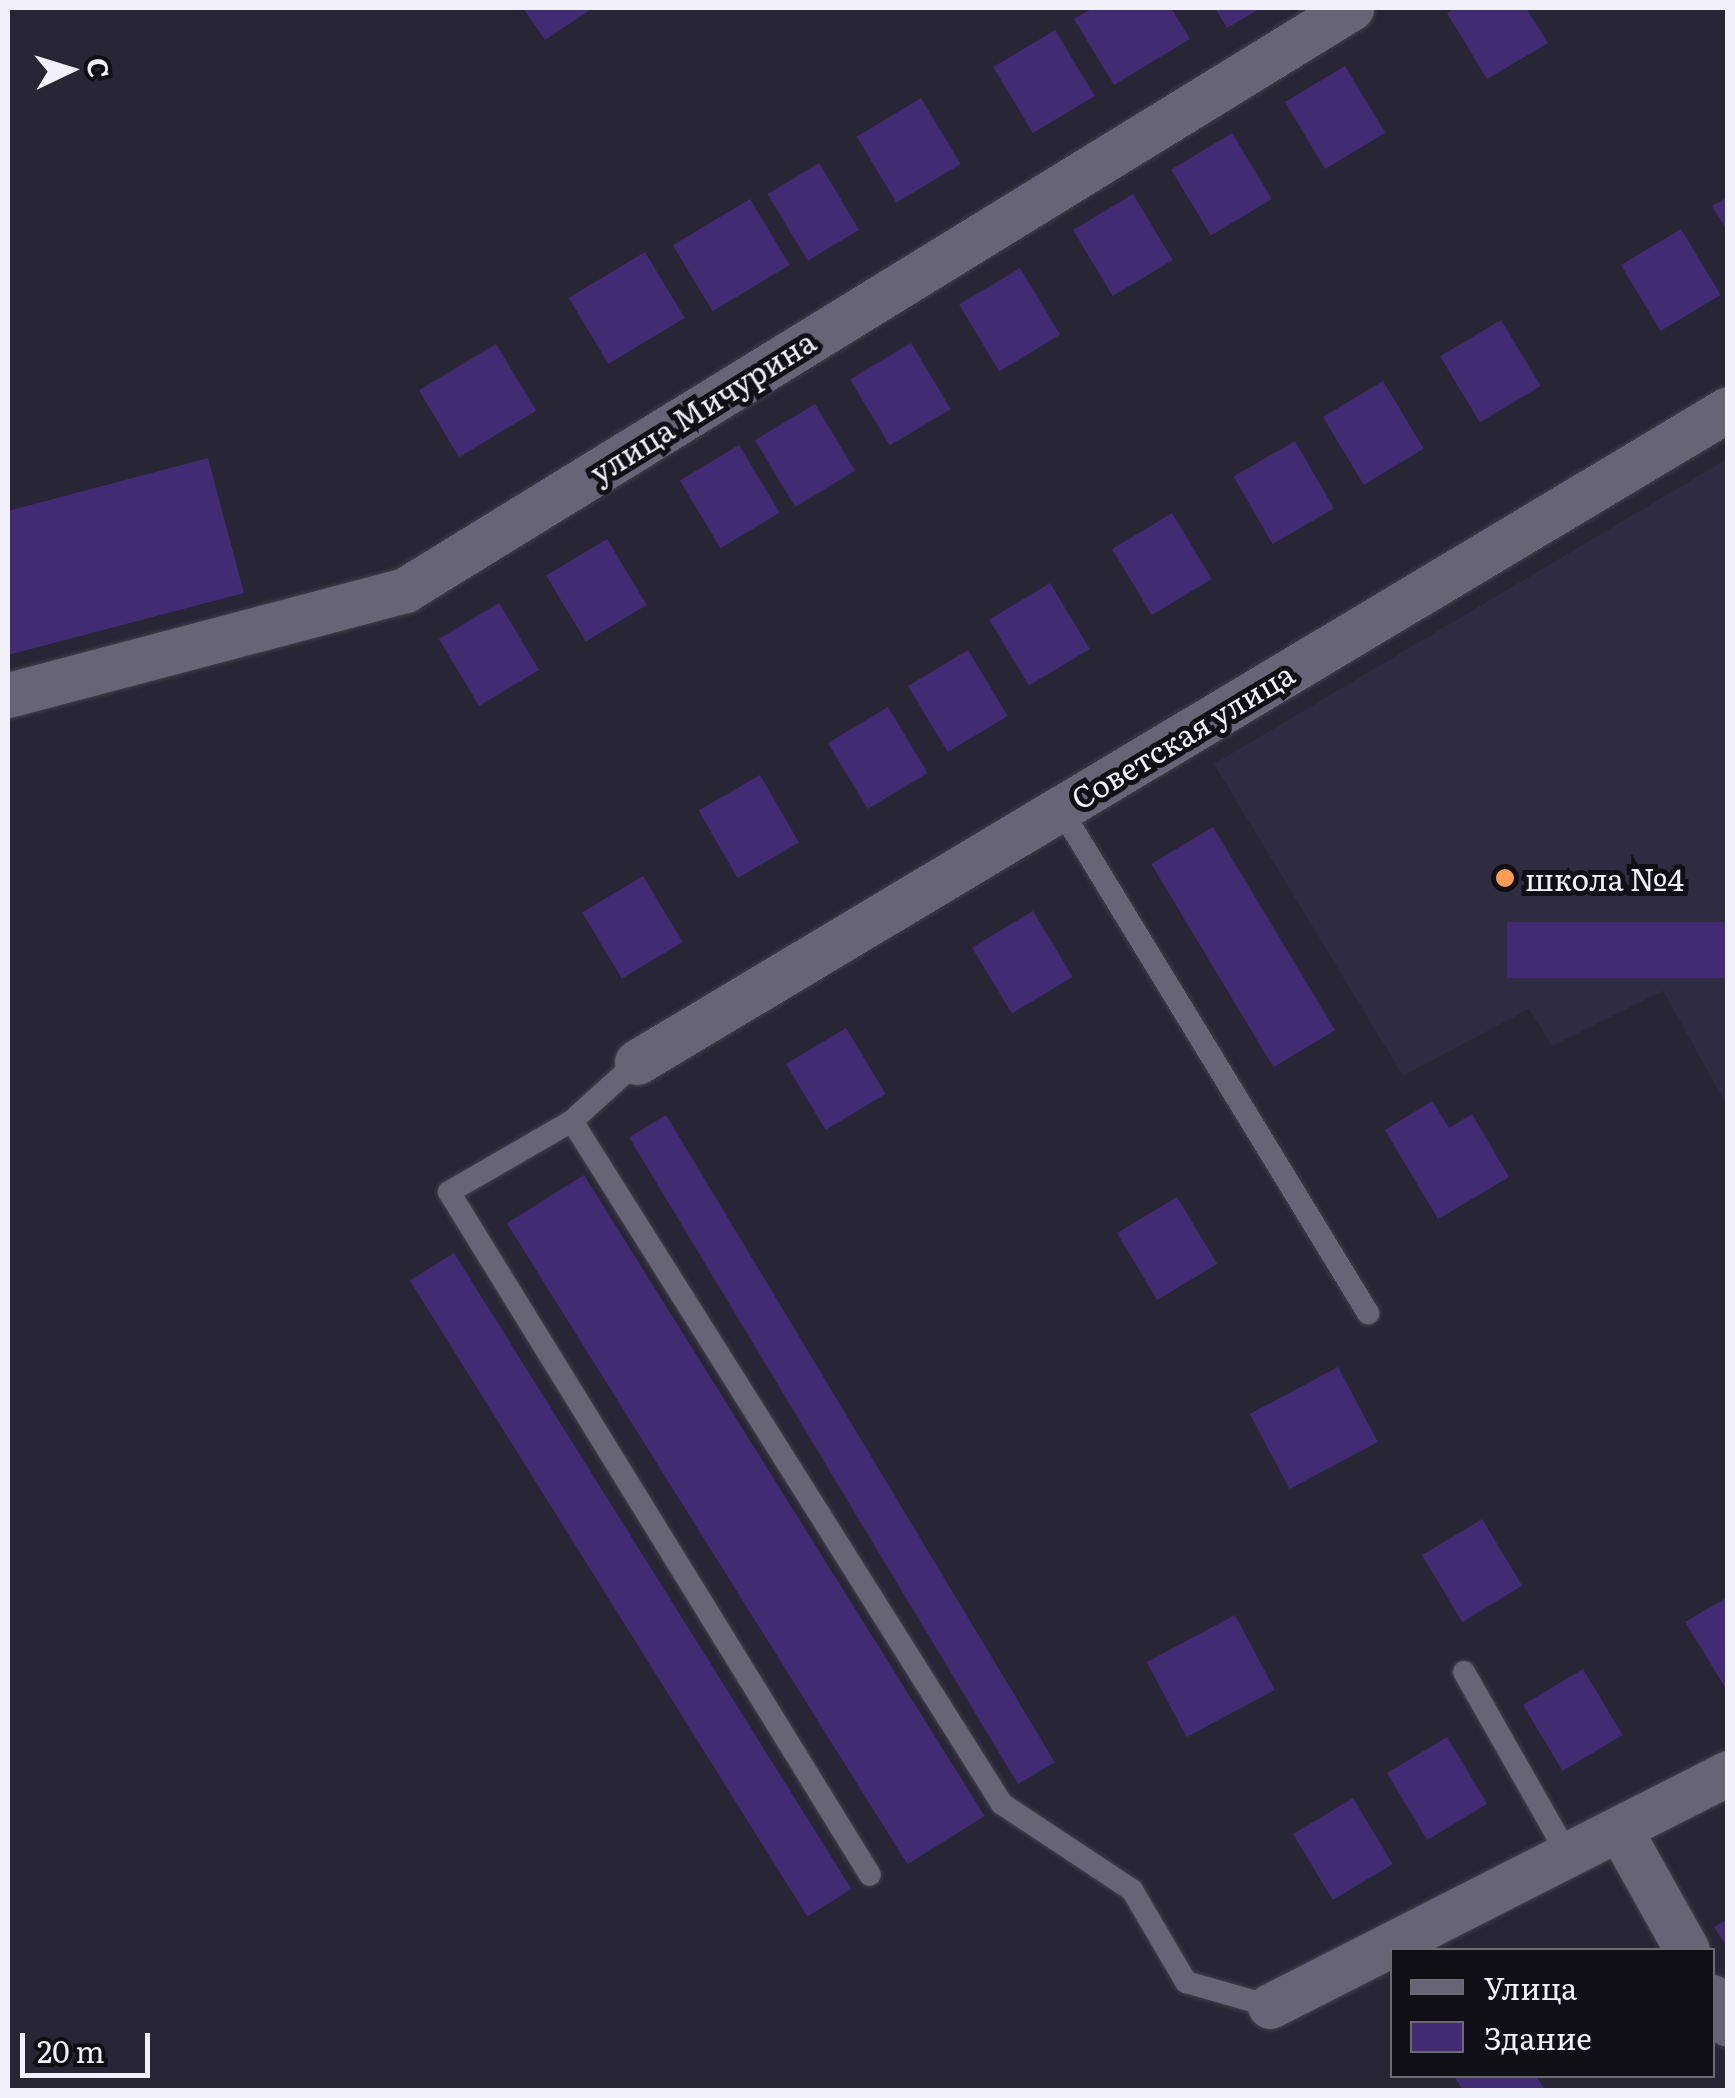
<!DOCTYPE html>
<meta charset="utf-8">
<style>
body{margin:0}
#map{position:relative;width:1735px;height:2098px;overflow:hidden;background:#282534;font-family:Literata,serif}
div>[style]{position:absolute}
.built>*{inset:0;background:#2f2b40}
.building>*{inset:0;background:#412c74;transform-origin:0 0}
.roads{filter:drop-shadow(0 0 2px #42404c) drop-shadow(0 0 2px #42404c)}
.service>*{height:22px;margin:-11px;padding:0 11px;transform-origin:11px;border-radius:11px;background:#676475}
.minor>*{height:45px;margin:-22.5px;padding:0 22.5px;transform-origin:22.5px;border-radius:22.5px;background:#676475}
.dots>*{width:28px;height:28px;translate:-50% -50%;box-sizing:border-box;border:5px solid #110f16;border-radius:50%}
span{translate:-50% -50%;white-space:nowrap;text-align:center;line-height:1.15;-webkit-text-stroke:10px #110f16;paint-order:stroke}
.street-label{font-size:30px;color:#f2f1fb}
.poi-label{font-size:30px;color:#f2f1fb}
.left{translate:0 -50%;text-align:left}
.frame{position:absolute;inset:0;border:10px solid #f2f1fb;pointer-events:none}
.legend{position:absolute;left:1390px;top:1948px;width:325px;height:130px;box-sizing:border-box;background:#110f16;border:2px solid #6b6972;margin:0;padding:12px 18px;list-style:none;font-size:30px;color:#f2f1fb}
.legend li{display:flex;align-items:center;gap:20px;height:50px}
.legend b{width:50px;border:2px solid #6b6972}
.north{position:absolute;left:20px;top:20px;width:100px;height:100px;-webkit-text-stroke:8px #110f16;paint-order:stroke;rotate:86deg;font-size:28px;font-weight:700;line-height:40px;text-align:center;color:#f2f1fb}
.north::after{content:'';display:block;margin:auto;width:35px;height:45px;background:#f2f1fb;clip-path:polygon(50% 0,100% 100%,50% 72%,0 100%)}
.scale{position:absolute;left:20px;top:2033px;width:130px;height:45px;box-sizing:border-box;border:5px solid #f2f1fb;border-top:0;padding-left:12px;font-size:30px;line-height:35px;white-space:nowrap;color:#f2f1fb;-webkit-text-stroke:8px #110f16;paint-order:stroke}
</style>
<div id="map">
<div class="built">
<i style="clip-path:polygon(1727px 459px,1727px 1106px,1663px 991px,1552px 1046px,1529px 1009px,1403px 1076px,1214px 764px)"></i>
</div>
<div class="building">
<i style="clip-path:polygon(523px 8px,593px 8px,545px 40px)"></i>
<i style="clip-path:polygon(1093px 8px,1171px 8px,1190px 39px,1114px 85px,1074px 19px)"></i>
<i style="clip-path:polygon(1215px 8px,1261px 8px,1227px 28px)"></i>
<i style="clip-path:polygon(1456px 8px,1526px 8px,1548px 43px,1487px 79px,1447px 13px)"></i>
<i style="left:1055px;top:30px;width:77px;height:72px;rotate:59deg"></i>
<i style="left:1345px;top:66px;width:78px;height:70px;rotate:59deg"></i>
<i style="left:921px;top:98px;width:77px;height:75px;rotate:59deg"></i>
<i style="left:1232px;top:133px;width:77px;height:71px;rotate:59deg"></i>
<i style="left:819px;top:163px;width:78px;height:60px;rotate:59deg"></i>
<i style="left:1133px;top:194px;width:77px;height:70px;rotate:59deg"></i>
<i style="clip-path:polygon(1728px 197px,1728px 232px,1712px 206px)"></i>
<i style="left:750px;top:199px;width:77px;height:90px;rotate:59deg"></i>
<i style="left:1681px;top:229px;width:77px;height:70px;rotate:59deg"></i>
<i style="left:645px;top:252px;width:77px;height:89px;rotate:59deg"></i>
<i style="left:1020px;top:268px;width:78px;height:71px;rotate:59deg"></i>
<i style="left:1501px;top:320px;width:77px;height:71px;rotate:59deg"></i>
<i style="left:911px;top:343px;width:77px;height:71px;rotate:59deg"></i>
<i style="left:496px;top:344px;width:78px;height:90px;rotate:59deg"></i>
<i style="left:1383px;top:381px;width:79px;height:70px;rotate:59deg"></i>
<i style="left:815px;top:404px;width:78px;height:70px;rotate:59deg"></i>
<i style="left:1295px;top:441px;width:78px;height:71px;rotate:60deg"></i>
<i style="left:739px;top:445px;width:79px;height:69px;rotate:59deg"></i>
<i style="clip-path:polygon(208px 458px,244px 593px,8px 655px,8px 511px)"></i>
<i style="left:1172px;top:513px;width:77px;height:70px;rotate:59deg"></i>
<i style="left:607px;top:539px;width:77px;height:71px;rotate:59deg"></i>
<i style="left:1050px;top:583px;width:77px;height:71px;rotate:59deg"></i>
<i style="left:499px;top:603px;width:78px;height:70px;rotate:59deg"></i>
<i style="left:968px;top:650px;width:77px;height:70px;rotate:59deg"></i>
<i style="left:888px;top:707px;width:77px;height:70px;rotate:59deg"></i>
<i style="left:760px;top:775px;width:78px;height:71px;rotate:60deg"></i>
<i style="left:1213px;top:827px;width:237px;height:72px;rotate:59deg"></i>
<i style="left:643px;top:876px;width:77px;height:71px;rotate:59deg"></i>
<i style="left:1033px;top:911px;width:77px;height:71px;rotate:59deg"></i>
<i style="left:1728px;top:922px;width:56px;height:221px;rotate:90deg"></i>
<i style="left:846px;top:1028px;width:77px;height:70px;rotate:59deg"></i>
<i style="clip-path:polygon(1432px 1101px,1449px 1128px,1472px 1114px,1509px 1177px,1438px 1219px,1385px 1130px)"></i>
<i style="left:666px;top:1115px;width:755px;height:43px;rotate:59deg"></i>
<i style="left:584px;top:1175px;width:756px;height:91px;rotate:58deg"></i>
<i style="left:1177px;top:1197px;width:78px;height:70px;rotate:59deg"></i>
<i style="left:454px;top:1253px;width:750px;height:52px;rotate:58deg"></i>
<i style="left:1338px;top:1367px;width:85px;height:100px;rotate:62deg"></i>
<i style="left:1482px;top:1519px;width:78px;height:70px;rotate:59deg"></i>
<i style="clip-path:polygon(1728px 1597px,1728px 1692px,1685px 1622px)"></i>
<i style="left:1235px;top:1615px;width:85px;height:100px;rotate:62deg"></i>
<i style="left:1583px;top:1669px;width:77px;height:70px;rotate:59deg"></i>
<i style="left:1447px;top:1737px;width:78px;height:70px;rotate:59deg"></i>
<i style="left:1353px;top:1798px;width:77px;height:70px;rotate:59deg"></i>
<i style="clip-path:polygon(1728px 1919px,1728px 1949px,1714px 1927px)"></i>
<i style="clip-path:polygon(1454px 2076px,1536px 2076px,1545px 2090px,1463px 2090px)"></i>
</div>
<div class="roads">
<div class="service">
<i style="left:1060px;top:808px;width:592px;rotate:58.62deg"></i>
<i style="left:637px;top:1062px;width:88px;rotate:137.8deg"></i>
<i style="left:572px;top:1121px;width:142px;rotate:150deg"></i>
<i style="left:449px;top:1192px;width:802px;rotate:58.35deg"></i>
<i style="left:572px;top:1121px;width:807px;rotate:57.81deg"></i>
<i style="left:1002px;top:1804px;width:156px;rotate:33.5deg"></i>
<i style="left:1132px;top:1890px;width:107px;rotate:59.6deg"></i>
<i style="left:1186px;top:1982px;width:87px;rotate:15.9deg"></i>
<i style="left:1464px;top:1672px;width:210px;rotate:60.4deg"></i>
</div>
<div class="minor">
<i style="left:8px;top:695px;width:411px;rotate:-14.8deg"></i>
<i style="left:405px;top:590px;width:1111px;rotate:-31.6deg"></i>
<i style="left:637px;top:1062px;width:1271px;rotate:-30.9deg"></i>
<i style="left:1620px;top:1830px;width:137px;rotate:60.8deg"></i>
<i style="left:1712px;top:1997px;width:31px;rotate:59deg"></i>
<i style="left:1270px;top:2006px;width:514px;rotate:-26.96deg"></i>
</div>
</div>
<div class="dots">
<i style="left:1505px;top:878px;background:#fc9d54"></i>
</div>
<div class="street-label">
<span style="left:702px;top:406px;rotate:-32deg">улица Мичурина</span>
<span style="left:1182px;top:735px;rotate:-31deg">Советская улица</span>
</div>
<div class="poi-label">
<span class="left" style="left:1525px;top:878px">школа №4</span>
</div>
<div class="frame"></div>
<ul class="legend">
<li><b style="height:12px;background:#676475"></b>Улица</li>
<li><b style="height:28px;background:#412c74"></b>Здание</li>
</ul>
<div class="north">С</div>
<div class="scale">20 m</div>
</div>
